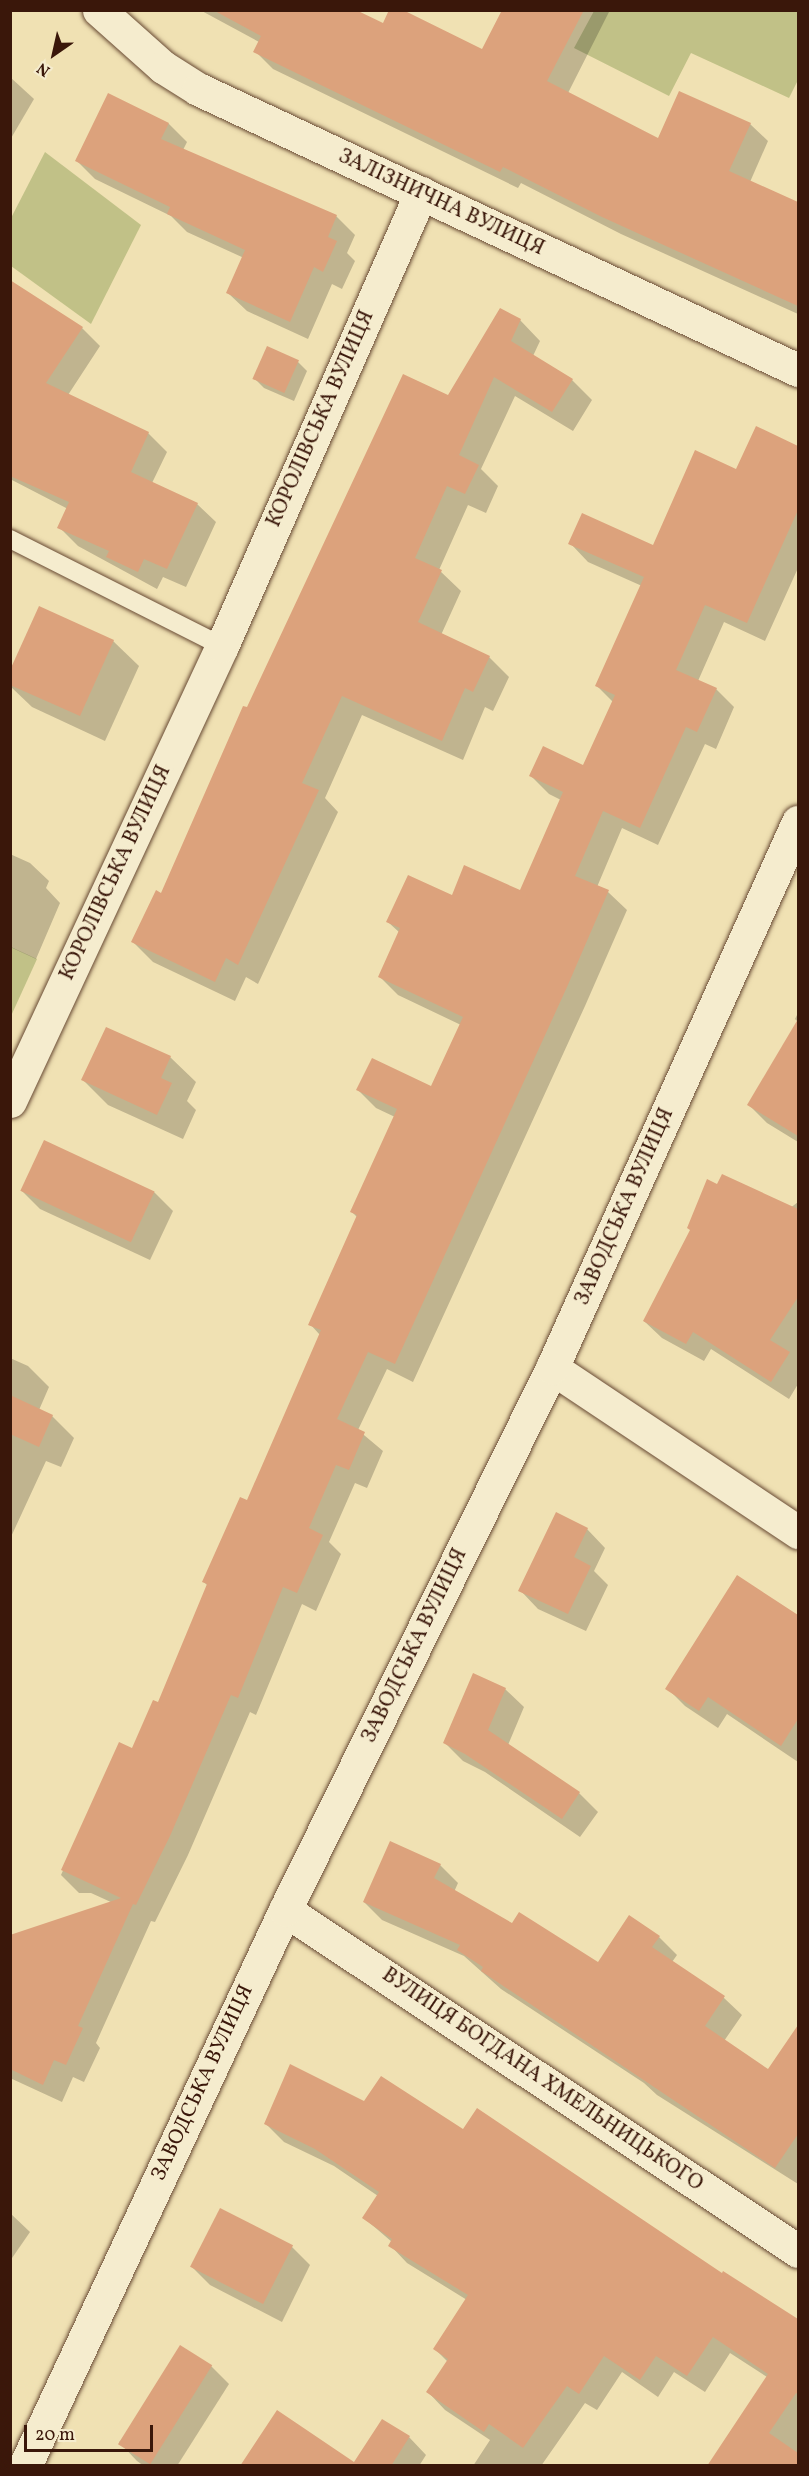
<!DOCTYPE html>
<meta charset="utf-8">
<style>
body{margin:0}
#map{position:relative;width:809px;height:2476px;overflow:hidden;background:#f0e1b3;font-family:Vollkorn,serif}
div>[style]{position:absolute}
.green>*{inset:0;background:#c1c187}
.shadow>*{inset:0;background:#0003}
.building>*{inset:0;background:#dca27c;transform-origin:0 0}
.roads{filter:drop-shadow(0 0 2px #684a34) drop-shadow(0 0 2px #684a34)}
.service>*{height:18px;margin:-9px;padding:0 9px;transform-origin:9px;border-radius:9px;background:#f5ecce}
.minor>*{height:33px;margin:-16.5px;padding:0 16.5px;transform-origin:16.5px;border-radius:16.5px;background:#f5ecce}
span{translate:-50% -50%;white-space:nowrap;text-align:center;line-height:1.15;-webkit-text-stroke:5px #f5ecce;paint-order:stroke}
.street-label{font-size:21px;color:#3a170a}
.frame{position:absolute;inset:0;border:12px solid #3a170a;pointer-events:none}
.north{position:absolute;left:24px;top:24px;width:60px;height:60px;-webkit-text-stroke:4px #f5ecce;paint-order:stroke;rotate:214deg;font-size:16px;font-weight:700;line-height:24px;text-align:center;color:#3a170a}
.north::after{content:'';display:block;margin:auto;width:21px;height:27px;background:#3a170a;clip-path:polygon(50% 0,100% 100%,50% 72%,0 100%)}
.scale{position:absolute;left:24px;top:2425px;width:129px;height:27px;box-sizing:border-box;border:3px solid #3a170a;border-top:0;padding-left:8px;font-size:18px;line-height:21px;white-space:nowrap;color:#3a170a;-webkit-text-stroke:4px #f5ecce;paint-order:stroke}
</style>
<div id="map">
<div class="green">
<i style="clip-path:polygon(594px 11px,798px 11px,798px 80px,789px 98px,691px 53px,669px 96px,574px 48px)"></i>
<i style="clip-path:polygon(45px 152px,141px 225px,91px 324px,11px 266px,11px 218px)"></i>
<i style="clip-path:polygon(11px 947px,37px 959px,11px 1016px)"></i>
</div>
<div class="shadow">
<i style="clip-path:polygon(200px 10px,353px 10px,384px 25px,483px 51px,504px 10px,610px 10px,568px 93px,658px 140px,750px 124px,768px 141px,750px 182px,798px 203px,798px 314px,621px 234px,521px 183px,518px 188px,273px 69px,255px 51px,259px 42px)"></i>
<i style="clip-path:polygon(10px 77px,34px 99px,10px 140px)"></i>
<i style="clip-path:polygon(109px 95px,169px 124px,187px 142px,183px 150px,336px 216px,355px 235px,347px 253px,355px 261px,342px 289px,332px 284px,308px 339px,247px 311px,228px 293px,244px 258px,187px 232px,171px 216px,95px 179px,77px 161px)"></i>
<i style="clip-path:polygon(10px 282px,82px 328px,100px 346px,68px 395px,148px 433px,167px 452px,152px 483px,197px 504px,216px 522px,186px 587px,163px 577px,157px 589px,78px 546px,59px 527px,68px 509px,10px 479px)"></i>
<i style="clip-path:polygon(520px 320px,540px 341px,533px 356px,572px 380px,592px 400px,573px 431px,515px 396px,481px 469px,498px 486px,486px 513px,468px 505px,439px 570px,461px 591px,441px 635px,489px 657px,509px 677px,493px 711px,485px 707px,463px 760px,362px 715px,325px 798px,338px 812px,258px 984px,246px 977px,235px 1001px,153px 962px,133px 942px,162px 895px,247px 709px,449px 397px)"></i>
<i style="clip-path:polygon(298px 362px,307px 371px,294px 401px,264px 388px,254px 378px)"></i>
<i style="clip-path:polygon(757px 428px,798px 447px,798px 568px,765px 641px,724px 622px,698px 681px,716px 689px,734px 707px,716px 749px,705px 744px,658px 845px,622px 828px,597px 887px,608px 892px,627px 910px,585px 1006px,413px 1382px,387px 1369px,358px 1430px,383px 1451px,367px 1488px,355px 1483px,329px 1542px,341px 1554px,316px 1611px,302px 1604px,256px 1715px,250px 1712px,188px 1855px,155px 1922px,151px 1921px,96px 2043px,100px 2048px,84px 2082px,73px 2077px,62px 2102px,10px 2078px,10px 1936px,113px 1903px,91px 1893px,79px 1893px,61px 1875px,120px 1744px,133px 1750px,159px 1704px,208px 1586px,204px 1582px,248px 1502px,320px 1335px,310px 1324px,358px 1218px,352px 1212px,395px 1117px,376px 1108px,358px 1090px,432px 1088px,461px 1025px,398px 995px,380px 977px,400px 933px,388px 922px,452px 897px,521px 892px,561px 800px,549px 794px,531px 776px,584px 767px,613px 702px,597px 686px,642px 586px,588px 562px,570px 543px,654px 547px,737px 471px)"></i>
<i style="clip-path:polygon(113px 641px,139px 666px,105px 741px,32px 707px,10px 686px,10px 673px)"></i>
<i style="clip-path:polygon(10px 854px,30px 863px,49px 881px,46px 888px,60px 903px,36px 959px,10px 947px)"></i>
<i style="clip-path:polygon(798px 1013px,798px 1142px,767px 1123px,749px 1105px,798px 1022px,795px 1019px)"></i>
<i style="clip-path:polygon(170px 1057px,196px 1082px,187px 1101px,196px 1110px,183px 1139px,108px 1105px,83px 1080px)"></i>
<i style="clip-path:polygon(22px 1191px,154px 1192px,173px 1211px,150px 1260px,40px 1209px)"></i>
<i style="clip-path:polygon(798px 1202px,798px 1384px,789px 1399px,711px 1349px,704px 1361px,662px 1338px,644px 1321px)"></i>
<i style="clip-path:polygon(10px 1358px,28px 1366px,49px 1387px,39px 1410px,52px 1416px,74px 1438px,61px 1467px,46px 1461px,10px 1539px)"></i>
<i style="clip-path:polygon(587px 1529px,605px 1548px,594px 1571px,608px 1585px,586px 1631px,538px 1609px,520px 1590px)"></i>
<i style="clip-path:polygon(738px 1577px,798px 1620px,798px 1762px,727px 1714px,718px 1728px,685px 1706px,667px 1688px)"></i>
<i style="clip-path:polygon(505px 1689px,524px 1707px,508px 1745px,579px 1793px,598px 1812px,580px 1837px,485px 1772px,463px 1761px,445px 1743px)"></i>
<i style="clip-path:polygon(440px 1865px,458px 1883px,454px 1892px,513px 1925px,598px 1965px,659px 1937px,677px 1955px,672px 1962px,724px 1998px,742px 2015px,724px 2041px,769px 2071px,793px 2036px,798px 2039px,798px 2184px,657px 2095px,644px 2083px,501px 1989px,464px 1956px,382px 1920px,364px 1902px)"></i>
<i style="clip-path:polygon(365px 2103px,464px 2131px,798px 2322px,798px 2466px,725px 2466px,767px 2377px,730px 2353px,705px 2392px,674px 2372px,658px 2397px,622px 2372px,597px 2410px,585px 2403px,541px 2466px,473px 2466px,490px 2440px,445px 2410px,428px 2392px,448px 2362px,435px 2349px,467px 2300px,407px 2263px,390px 2245px,392px 2242px,364px 2218px,378px 2196px,334px 2166px,284px 2142px,266px 2124px)"></i>
<i style="clip-path:polygon(10px 2213px,30px 2232px,10px 2261px)"></i>
<i style="clip-path:polygon(292px 2247px,310px 2265px,282px 2322px,210px 2285px,192px 2267px)"></i>
<i style="clip-path:polygon(211px 2366px,229px 2384px,177px 2466px,144px 2466px,137px 2461px,119px 2442px)"></i>
<i style="clip-path:polygon(409px 2437px,426px 2455px,419px 2466px,241px 2466px,355px 2464px)"></i>
</div>
<div class="building">
<i style="clip-path:polygon(213px 10px,356px 10px,383px 23px,389px 10px,403px 10px,482px 49px,502px 10px,584px 10px,547px 81px,658px 138px,679px 91px,751px 123px,729px 171px,798px 202px,798px 306px,602px 217px,503px 167px,500px 172px,253px 52px,261px 36px)"></i>
<i style="clip-path:polygon(108px 93px,169px 123px,161px 139px,337px 215px,328px 237px,337px 241px,323px 272px,314px 267px,290px 322px,226px 293px,245px 250px,167px 214px,170px 207px,75px 161px)"></i>
<i style="clip-path:polygon(10px 280px,83px 327px,46px 383px,149px 432px,131px 472px,198px 503px,167px 569px,144px 559px,138px 572px,106px 557px,109px 551px,57px 528px,69px 502px,10px 476px)"></i>
<i style="clip-path:polygon(500px 308px,521px 319px,511px 341px,573px 379px,552px 412px,494px 377px,459px 455px,479px 465px,465px 494px,447px 486px,415px 558px,442px 570px,418px 622px,490px 656px,473px 692px,465px 688px,442px 741px,342px 696px,302px 783px,319px 790px,238px 965px,226px 958px,215px 982px,131px 942px,156px 890px,161px 893px,243px 706px,247px 707px,403px 374px,448px 395px)"></i>
<i style="left:267px;top:346px;width:35px;height:36px;rotate:24deg"></i>
<i style="clip-path:polygon(756px 426px,798px 446px,798px 510px,747px 623px,705px 605px,676px 670px,717px 688px,697px 732px,686px 727px,640px 828px,603px 811px,575px 876px,609px 890px,567px 987px,395px 1364px,368px 1352px,337px 1419px,365px 1432px,349px 1470px,336px 1465px,309px 1528px,323px 1535px,297px 1593px,283px 1587px,238px 1698px,231px 1695px,170px 1836px,136px 1905px,133px 1904px,78px 2026px,83px 2028px,66px 2065px,54px 2060px,43px 2085px,10px 2069px,10px 1935px,121px 1898px,61px 1870px,119px 1742px,132px 1748px,153px 1700px,158px 1702px,207px 1584px,202px 1582px,240px 1497px,247px 1500px,321px 1330px,308px 1325px,357px 1215px,350px 1212px,397px 1109px,356px 1090px,372px 1058px,431px 1086px,463px 1017px,378px 977px,400px 928px,386px 922px,408px 875px,452px 895px,464px 865px,520px 890px,563px 792px,529px 776px,543px 746px,583px 765px,615px 695px,595px 686px,644px 577px,568px 544px,582px 513px,653px 545px,695px 450px,736px 469px)"></i>
<i style="clip-path:polygon(39px 606px,114px 640px,80px 716px,10px 685px,10px 670px)"></i>
<i style="clip-path:polygon(798px 1019px,798px 1136px,747px 1105px)"></i>
<i style="clip-path:polygon(106px 1027px,171px 1056px,161px 1078px,172px 1083px,157px 1115px,81px 1080px)"></i>
<i style="left:44px;top:1140px;width:122px;height:56px;rotate:25deg"></i>
<i style="clip-path:polygon(722px 1174px,798px 1209px,798px 1297px,770px 1340px,790px 1352px,771px 1382px,693px 1332px,686px 1344px,643px 1321px,690px 1230px,687px 1228px,707px 1179px,717px 1184px)"></i>
<i style="clip-path:polygon(10px 1395px,53px 1415px,39px 1447px,10px 1434px)"></i>
<i style="clip-path:polygon(556px 1512px,588px 1528px,574px 1557px,591px 1566px,568px 1614px,518px 1591px)"></i>
<i style="clip-path:polygon(737px 1575px,798px 1615px,798px 1719px,781px 1746px,708px 1697px,699px 1711px,665px 1689px)"></i>
<i style="clip-path:polygon(473px 1673px,506px 1688px,488px 1730px,580px 1792px,562px 1819px,465px 1754px,443px 1743px)"></i>
<i style="clip-path:polygon(390px 1841px,441px 1864px,434px 1878px,512px 1923px,519px 1912px,598px 1962px,629px 1915px,660px 1936px,652px 1947px,725px 1996px,705px 2026px,768px 2069px,798px 2025px,798px 2134px,775px 2168px,481px 1971px,483px 1967px,457px 1950px,460px 1945px,363px 1902px)"></i>
<i style="clip-path:polygon(290px 2064px,364px 2101px,381px 2076px,463px 2129px,477px 2108px,722px 2273px,723px 2271px,798px 2319px,798px 2394px,796px 2393px,769px 2433px,798px 2453px,798px 2466px,707px 2466px,768px 2374px,713px 2337px,687px 2376px,656px 2356px,640px 2380px,604px 2356px,579px 2394px,567px 2386px,523px 2448px,489px 2424px,484px 2432px,426px 2392px,448px 2359px,433px 2349px,468px 2295px,388px 2246px,392px 2239px,362px 2218px,379px 2192px,315px 2149px,264px 2124px)"></i>
<i style="left:220px;top:2208px;width:82px;height:66px;rotate:27deg"></i>
<i style="left:180px;top:2345px;width:38px;height:117px;rotate:32deg"></i>
<i style="clip-path:polygon(277px 2410px,354px 2462px,382px 2419px,410px 2436px,391px 2466px,240px 2466px)"></i>
</div>
<div class="roads">
<div class="service">
<i style="left:10px;top:539px;width:237px;rotate:26.8deg"></i>
</div>
<div class="minor">
<i style="left:99px;top:10px;width:86px;rotate:41.7deg"></i>
<i style="left:163px;top:67px;width:41px;rotate:32.2deg"></i>
<i style="left:198px;top:89px;width:663px;rotate:25.1deg"></i>
<i style="left:10px;top:1101px;width:502px;rotate:-65.02deg"></i>
<i style="left:222px;top:646px;width:495px;rotate:-66.3deg"></i>
<i style="left:552px;top:1368px;width:296px;rotate:33.7deg"></i>
<i style="left:285px;top:1910px;width:616px;rotate:33.61deg"></i>
<i style="left:25px;top:2466px;width:614px;rotate:-64.94deg"></i>
<i style="left:285px;top:1910px;width:604px;rotate:-63.77deg"></i>
<i style="left:552px;top:1368px;width:599px;rotate:-65.75deg"></i>
</div>
</div>
<div class="street-label">
<span style="left:441px;top:203px;rotate:25deg">ЗАЛІЗНИЧНА ВУЛИЦЯ</span>
<span style="left:321px;top:419px;rotate:-66deg">КОРОЛІВСЬКА ВУЛИЦЯ</span>
<span style="left:116px;top:873px;rotate:-65deg">КОРОЛІВСЬКА ВУЛИЦЯ</span>
<span style="left:625px;top:1207px;rotate:-66deg">ЗАВОДСЬКА ВУЛИЦЯ</span>
<span style="left:415px;top:1646px;rotate:-64deg">ЗАВОДСЬКА ВУЛИЦЯ</span>
<span style="left:542px;top:2080px;rotate:34deg">ВУЛИЦЯ БОГДАНА ХМЕЛЬНИЦЬКОГО</span>
<span style="left:203px;top:2083px;rotate:-65deg">ЗАВОДСЬКА ВУЛИЦЯ</span>
</div>
<div class="frame"></div>
<div class="north">N</div>
<div class="scale">20 m</div>
</div>
